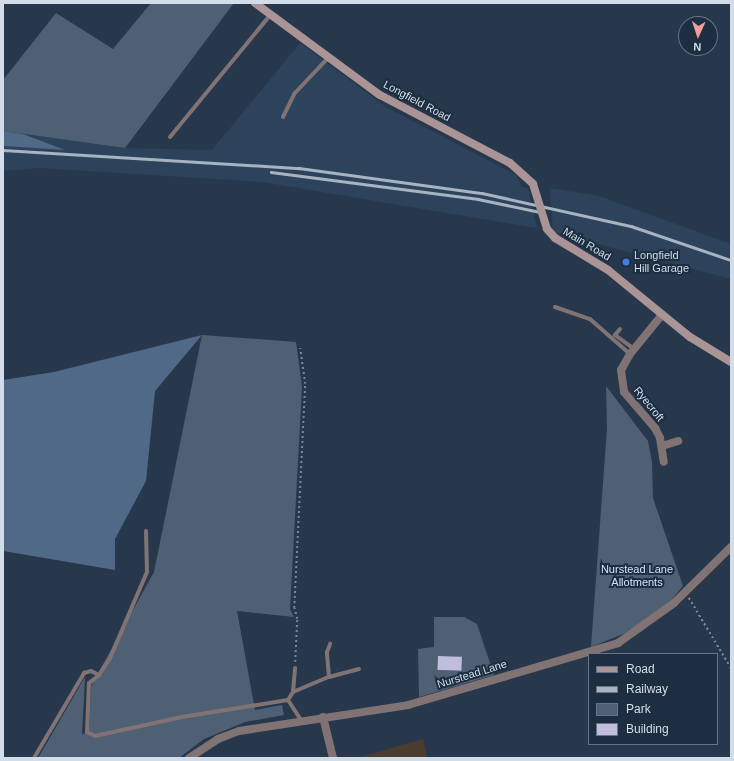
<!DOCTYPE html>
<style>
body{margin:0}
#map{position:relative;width:734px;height:761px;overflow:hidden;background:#27384c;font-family:Arial,sans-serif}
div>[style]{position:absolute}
.built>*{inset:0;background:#2d425b}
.industrial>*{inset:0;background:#4a3c2e}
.green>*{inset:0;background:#4f6074}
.forest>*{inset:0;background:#4f6987}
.building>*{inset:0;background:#c0bedc;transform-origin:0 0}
.path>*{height:1.5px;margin-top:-0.75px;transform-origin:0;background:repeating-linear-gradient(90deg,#7a8898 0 2px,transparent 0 5px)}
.service>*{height:4px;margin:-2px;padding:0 2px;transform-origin:2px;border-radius:2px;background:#817374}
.minor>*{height:8px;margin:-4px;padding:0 4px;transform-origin:4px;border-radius:4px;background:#817374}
.secondary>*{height:8px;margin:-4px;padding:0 4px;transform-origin:4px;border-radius:4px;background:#ab9495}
.rail>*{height:2.5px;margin:-1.25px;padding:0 1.25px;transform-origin:1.25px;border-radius:1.25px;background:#a7b3c1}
.secondary-bridge>*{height:8px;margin:-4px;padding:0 4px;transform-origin:4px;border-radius:4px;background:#ab9495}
.dots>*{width:11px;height:11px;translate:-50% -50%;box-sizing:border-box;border:2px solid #1d2e41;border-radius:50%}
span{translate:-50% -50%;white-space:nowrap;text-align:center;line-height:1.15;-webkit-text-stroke:4px #1d2e41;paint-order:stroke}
.street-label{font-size:11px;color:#d3ddea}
.poi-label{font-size:11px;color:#d3ddea}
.left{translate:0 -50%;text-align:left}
.park-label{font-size:11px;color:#d1e3f8}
.frame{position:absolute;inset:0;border:4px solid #d3ddea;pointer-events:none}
.legend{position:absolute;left:588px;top:653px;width:130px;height:92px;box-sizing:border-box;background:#1d2e41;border:1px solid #667485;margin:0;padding:5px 7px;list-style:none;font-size:12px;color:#d3ddea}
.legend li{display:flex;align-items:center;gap:8px;height:20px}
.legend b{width:20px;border:1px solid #667485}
.north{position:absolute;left:678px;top:16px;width:40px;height:40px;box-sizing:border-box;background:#1d2e41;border:1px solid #667485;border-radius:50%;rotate:183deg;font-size:11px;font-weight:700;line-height:16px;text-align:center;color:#d3ddea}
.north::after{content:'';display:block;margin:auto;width:14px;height:18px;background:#f59b9a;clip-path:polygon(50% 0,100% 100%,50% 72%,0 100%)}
</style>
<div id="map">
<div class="built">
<i style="clip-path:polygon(300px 43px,386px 107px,516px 175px,522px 187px,528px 188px,537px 228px,262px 182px,39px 168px,3px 171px,3px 131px,125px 148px,212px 150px)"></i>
<i style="clip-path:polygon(550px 188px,599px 196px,731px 244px,731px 279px,553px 232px)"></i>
</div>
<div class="industrial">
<i style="clip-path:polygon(423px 739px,427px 758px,356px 758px)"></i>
</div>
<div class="green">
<i style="clip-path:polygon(151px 3px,234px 3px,125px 148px,3px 131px,3px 80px,56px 13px,113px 49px)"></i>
<i style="clip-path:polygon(202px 335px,296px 342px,302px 387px,290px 609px,294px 617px,237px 611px,255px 710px,282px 705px,284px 715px,245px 722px,204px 739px,179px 758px,38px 758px,85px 677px,82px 735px,89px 730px,91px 686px,154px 572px)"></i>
<i style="clip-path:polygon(606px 386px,648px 441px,652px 462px,653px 498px,683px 586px,668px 604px,650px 618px,623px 634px,591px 647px,607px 428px)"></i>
<i style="clip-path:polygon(evenodd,434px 617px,464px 617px,477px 624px,494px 675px,419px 697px,418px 649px,434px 647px,434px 617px,438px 656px,462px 657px,461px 671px,438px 670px,438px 656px)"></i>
</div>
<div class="forest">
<i style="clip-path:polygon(3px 131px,23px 134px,65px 150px,3px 146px)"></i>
<i style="clip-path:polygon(202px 335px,155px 391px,146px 481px,115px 539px,115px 570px,3px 551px,3px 380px,54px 372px)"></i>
</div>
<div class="building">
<i style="left:438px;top:656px;width:24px;height:14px;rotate:2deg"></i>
</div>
<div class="path">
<i style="left:689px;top:598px;width:82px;rotate:59deg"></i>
<i style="left:295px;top:662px;width:43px;rotate:-87.3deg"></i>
<i style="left:297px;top:619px;width:11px;rotate:-105deg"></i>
<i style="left:294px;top:608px;width:224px;rotate:-87.2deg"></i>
<i style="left:305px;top:384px;width:36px;rotate:-98deg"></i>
</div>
<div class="service">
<i style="left:283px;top:117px;width:25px;rotate:-64deg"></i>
<i style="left:294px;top:94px;width:51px;rotate:-46.6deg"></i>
<i style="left:170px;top:137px;width:159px;rotate:-50.6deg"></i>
<i style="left:555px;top:307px;width:37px;rotate:19deg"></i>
<i style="left:590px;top:319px;width:53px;rotate:41.2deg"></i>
<i style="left:620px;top:329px;width:8px;rotate:130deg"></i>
<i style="left:615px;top:335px;width:24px;rotate:36deg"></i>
<i style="left:146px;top:531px;width:41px;rotate:88.6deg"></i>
<i style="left:147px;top:572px;width:94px;rotate:113.3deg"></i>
<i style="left:110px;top:658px;width:20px;rotate:123deg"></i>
<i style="left:99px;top:675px;width:13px;rotate:141deg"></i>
<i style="left:89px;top:683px;width:49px;rotate:92.3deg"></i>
<i style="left:87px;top:732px;width:9px;rotate:27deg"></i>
<i style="left:95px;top:736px;width:89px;rotate:-12.3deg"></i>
<i style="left:182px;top:717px;width:107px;rotate:-9.1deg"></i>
<i style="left:288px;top:700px;width:24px;rotate:57deg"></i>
<i style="left:329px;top:677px;width:25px;rotate:-95deg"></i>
<i style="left:327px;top:652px;width:9px;rotate:-69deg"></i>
<i style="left:293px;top:692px;width:24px;rotate:-85deg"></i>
<i style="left:288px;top:700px;width:9px;rotate:-58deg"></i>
<i style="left:293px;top:692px;width:39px;rotate:-23deg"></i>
<i style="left:329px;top:677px;width:31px;rotate:-15deg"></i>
<i style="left:34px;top:758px;width:99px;rotate:-59.5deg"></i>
<i style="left:84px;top:673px;width:7px;rotate:-16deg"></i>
<i style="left:91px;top:671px;width:9px;rotate:27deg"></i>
</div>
<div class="minor">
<i style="left:661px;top:316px;width:49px;rotate:129.2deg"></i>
<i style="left:630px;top:354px;width:18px;rotate:119deg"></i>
<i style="left:621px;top:370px;width:22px;rotate:82deg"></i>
<i style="left:624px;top:392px;width:48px;rotate:49.3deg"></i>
<i style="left:655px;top:428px;width:11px;rotate:63deg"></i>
<i style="left:660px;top:438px;width:24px;rotate:81deg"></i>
<i style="left:662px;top:446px;width:17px;rotate:-17deg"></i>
<i style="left:323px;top:717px;width:42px;rotate:76.3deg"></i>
<i style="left:189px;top:758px;width:35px;rotate:-33deg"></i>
<i style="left:218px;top:739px;width:22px;rotate:-21deg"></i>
<i style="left:239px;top:731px;width:171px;rotate:-8.7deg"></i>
<i style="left:408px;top:705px;width:219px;rotate:-16.4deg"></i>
<i style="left:618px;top:643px;width:69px;rotate:-35.5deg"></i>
<i style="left:674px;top:603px;width:80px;rotate:-44.5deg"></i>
</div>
<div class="secondary">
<i style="left:255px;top:3px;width:155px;rotate:36.4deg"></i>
<i style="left:380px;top:95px;width:147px;rotate:27.6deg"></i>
<i style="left:510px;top:163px;width:31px;rotate:42deg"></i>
<i style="left:547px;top:229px;width:12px;rotate:48deg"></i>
<i style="left:555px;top:238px;width:62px;rotate:31.1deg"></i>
<i style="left:608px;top:270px;width:106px;rotate:39.3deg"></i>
<i style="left:690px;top:337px;width:48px;rotate:31.4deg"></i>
</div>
<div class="rail">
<i style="left:3px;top:150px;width:297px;rotate:3.5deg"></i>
<i style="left:299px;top:168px;width:185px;rotate:7.8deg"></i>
<i style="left:482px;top:193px;width:153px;rotate:12.5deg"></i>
<i style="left:631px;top:226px;width:106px;rotate:18.8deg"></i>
<i style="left:271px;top:172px;width:209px;rotate:7.4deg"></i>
<i style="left:478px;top:199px;width:63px;rotate:11.8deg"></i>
</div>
<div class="secondary-bridge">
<i style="left:533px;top:184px;width:47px;rotate:72.7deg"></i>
</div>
<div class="dots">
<i style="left:626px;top:262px;background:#3f7fe0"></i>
</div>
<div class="street-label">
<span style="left:417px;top:101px;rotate:28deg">Longfield Road</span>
<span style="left:587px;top:244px;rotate:31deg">Main Road</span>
<span style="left:649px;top:404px;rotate:51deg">Ryecroft</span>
<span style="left:472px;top:674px;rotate:-17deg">Nurstead Lane</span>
</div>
<div class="poi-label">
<span class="left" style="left:634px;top:262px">Longfield<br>Hill Garage</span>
</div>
<div class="park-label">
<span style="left:637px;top:576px">Nurstead Lane<br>Allotments</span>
</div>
<div class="frame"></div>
<ul class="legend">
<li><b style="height:5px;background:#ab9495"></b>Road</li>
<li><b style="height:5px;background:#a7b3c1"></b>Railway</li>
<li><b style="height:11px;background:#4f6074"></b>Park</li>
<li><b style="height:11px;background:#c0bedc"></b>Building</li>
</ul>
<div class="north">N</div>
</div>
